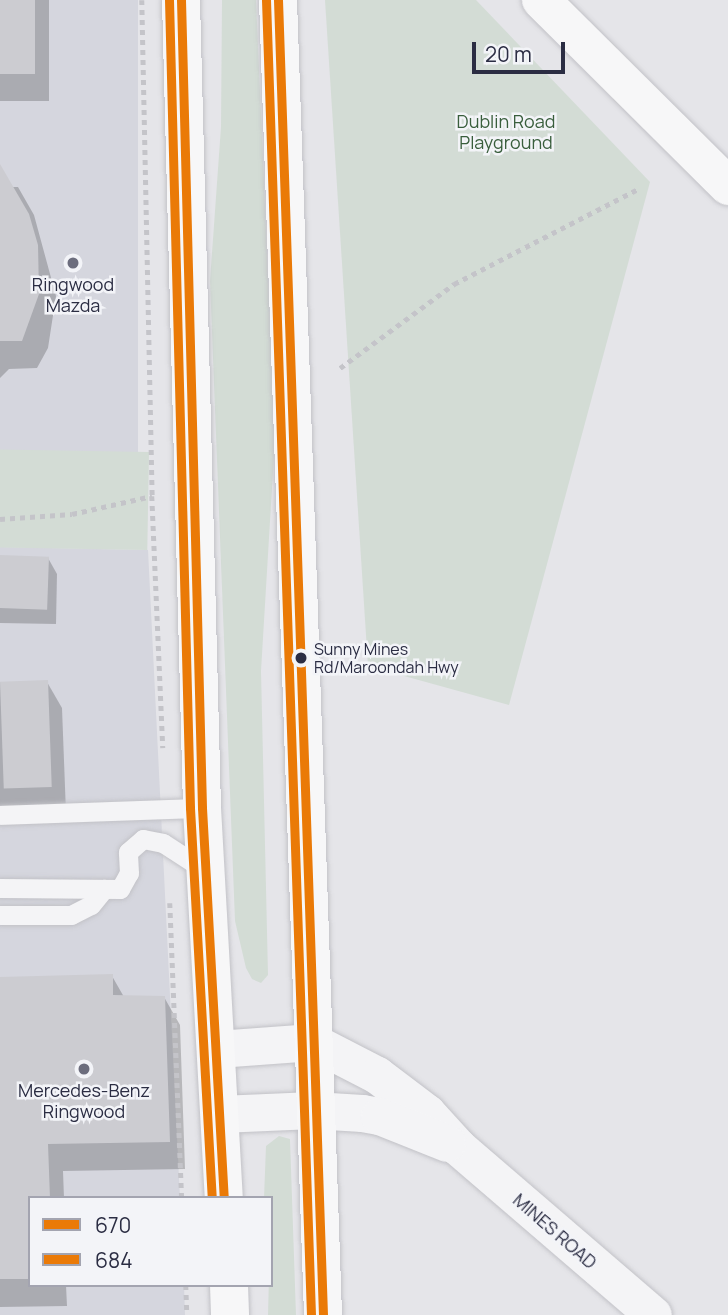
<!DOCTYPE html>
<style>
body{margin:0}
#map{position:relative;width:728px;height:1315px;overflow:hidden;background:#e5e5e9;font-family:Manrope,sans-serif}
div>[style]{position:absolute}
.built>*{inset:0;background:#d5d6de;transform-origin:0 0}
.green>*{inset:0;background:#d3dcd5;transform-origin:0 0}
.shadow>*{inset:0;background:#0003;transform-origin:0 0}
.building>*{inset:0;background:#ccccd1;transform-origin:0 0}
.path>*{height:4.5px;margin-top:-2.25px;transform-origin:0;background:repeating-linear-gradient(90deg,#c4c4c9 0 5px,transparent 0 10px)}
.roads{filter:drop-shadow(0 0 2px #c2c2c7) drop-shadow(0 0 2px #c2c2c7)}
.service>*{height:19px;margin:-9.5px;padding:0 9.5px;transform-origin:9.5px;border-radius:9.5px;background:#f4f4f6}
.minor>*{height:37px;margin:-18.5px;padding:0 18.5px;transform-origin:18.5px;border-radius:18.5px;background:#f4f4f6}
.secondary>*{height:38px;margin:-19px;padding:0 19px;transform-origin:19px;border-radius:19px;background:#f7f7f8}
.trunk>*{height:38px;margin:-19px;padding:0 19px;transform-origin:19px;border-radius:19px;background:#f7f7f8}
.bus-1>*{height:9px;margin:-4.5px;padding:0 4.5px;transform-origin:4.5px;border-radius:4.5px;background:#ea7a07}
.bus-2>*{height:9px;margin:-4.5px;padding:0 4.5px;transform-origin:4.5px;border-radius:4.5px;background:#ea7a07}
.dots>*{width:19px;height:19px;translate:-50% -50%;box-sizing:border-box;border:4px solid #f3f4f8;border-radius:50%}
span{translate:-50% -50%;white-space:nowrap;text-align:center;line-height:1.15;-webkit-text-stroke:5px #f3f4f8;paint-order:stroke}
.bus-label{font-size:16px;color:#2b2d43}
.left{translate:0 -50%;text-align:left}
.park-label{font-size:18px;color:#395e3c}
.poi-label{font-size:18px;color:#2b2d43}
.street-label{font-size:18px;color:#2b2d43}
.legend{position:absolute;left:28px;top:1196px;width:245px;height:91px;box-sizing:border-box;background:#f3f4f8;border:2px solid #a3a4b0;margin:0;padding:9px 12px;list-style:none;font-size:21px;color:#2b2d43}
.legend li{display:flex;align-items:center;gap:14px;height:35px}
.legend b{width:35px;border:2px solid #a3a4b0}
.scale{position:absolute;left:472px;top:42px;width:93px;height:32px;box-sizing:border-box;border:4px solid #2b2d43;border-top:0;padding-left:9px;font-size:21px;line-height:24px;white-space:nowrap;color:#2b2d43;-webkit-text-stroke:5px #f3f4f8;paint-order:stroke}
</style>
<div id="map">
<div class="built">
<i style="left:0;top:0;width:138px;height:453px"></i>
<i style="clip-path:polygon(0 547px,148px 550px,180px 1198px,30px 1198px,30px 1285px,184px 1285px,185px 1315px,0 1315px)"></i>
</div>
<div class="green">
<i style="clip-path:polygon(222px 0,256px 0,275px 438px,261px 671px,268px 975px,261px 983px,252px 979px,246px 968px,235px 921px,210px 281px,221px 127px)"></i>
<i style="clip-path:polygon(325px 0,476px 0,650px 182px,509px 705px,368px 666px)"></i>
<i style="left:149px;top:452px;width:98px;height:149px;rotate:91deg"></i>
<i style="clip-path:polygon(279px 1136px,290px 1139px,296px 1315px,268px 1315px,271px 1198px,264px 1198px,266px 1146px)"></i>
</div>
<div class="shadow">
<i style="left:0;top:0;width:49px;height:101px"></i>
<i style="clip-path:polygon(0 181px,4px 187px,18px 187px,34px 215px,56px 296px,48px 348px,37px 368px,9px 369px,0 378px)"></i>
<i style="clip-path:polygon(0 557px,48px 558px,57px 574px,56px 624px,0 623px)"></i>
<i style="clip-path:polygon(0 682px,47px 682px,62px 708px,66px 813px,0 814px)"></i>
<i style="clip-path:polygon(112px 976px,124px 997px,164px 997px,180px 1025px,185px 1169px,63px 1171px,64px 1198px,30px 1198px,30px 1285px,66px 1285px,67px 1306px,0 1307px,0 979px)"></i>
</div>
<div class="building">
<i style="left:0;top:0;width:35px;height:74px"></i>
<i style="clip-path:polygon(0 164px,29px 214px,38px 245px,39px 294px,22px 341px,0 341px)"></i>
<i style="left:0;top:555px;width:49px;height:53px;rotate:2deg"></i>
<i style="left:48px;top:680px;width:107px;height:48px;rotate:88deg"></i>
<i style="clip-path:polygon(113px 974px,113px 995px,165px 996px,170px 1142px,48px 1144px,50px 1198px,30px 1198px,30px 1279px,0 1279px,0 977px)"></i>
</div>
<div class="path">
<i style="left:142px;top:0;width:496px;rotate:88.8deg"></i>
<i style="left:152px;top:496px;width:252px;rotate:87.5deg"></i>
<i style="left:340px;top:368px;width:142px;rotate:-36.4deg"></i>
<i style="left:454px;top:284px;width:207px;rotate:-27.3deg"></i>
<i style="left:0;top:519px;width:72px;rotate:-4deg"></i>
<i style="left:72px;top:514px;width:82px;rotate:-12.7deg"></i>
<i style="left:170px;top:903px;width:295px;rotate:87.7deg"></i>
<i style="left:186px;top:1285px;width:30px;rotate:88deg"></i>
</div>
<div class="roads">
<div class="service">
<i style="left:0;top:815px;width:202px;rotate:-2deg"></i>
<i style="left:0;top:888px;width:120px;rotate:0.5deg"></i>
<i style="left:120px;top:889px;width:18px;rotate:-61deg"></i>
<i style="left:129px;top:873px;width:21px;rotate:-93deg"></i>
<i style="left:128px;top:852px;width:20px;rotate:-41deg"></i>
<i style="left:143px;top:839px;width:20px;rotate:11deg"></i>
<i style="left:163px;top:843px;width:51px;rotate:33.1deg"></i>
<i style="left:0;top:915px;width:71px"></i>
<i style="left:71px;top:915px;width:22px;rotate:-27deg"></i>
<i style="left:91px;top:905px;width:21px;rotate:-51deg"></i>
</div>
<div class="minor">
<i style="left:217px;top:1049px;width:96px;rotate:-4.2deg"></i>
<i style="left:313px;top:1042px;width:72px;rotate:27.3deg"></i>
<i style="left:377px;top:1075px;width:63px;rotate:37.2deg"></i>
<i style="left:427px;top:1113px;width:46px;rotate:47.6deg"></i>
<i style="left:458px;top:1147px;width:257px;rotate:40.7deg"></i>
<i style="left:220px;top:1114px;width:93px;rotate:-2.5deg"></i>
<i style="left:313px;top:1110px;width:49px;rotate:3.5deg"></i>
<i style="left:362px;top:1113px;width:17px;rotate:10deg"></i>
<i style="left:379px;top:1116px;width:73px;rotate:21.7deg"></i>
</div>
<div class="secondary">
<i style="left:541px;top:0;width:264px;rotate:44.8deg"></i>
</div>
<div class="trunk">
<i style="left:181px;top:0;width:808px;rotate:88.51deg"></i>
<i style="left:202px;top:808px;width:391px;rotate:86.8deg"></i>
<i style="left:278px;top:0;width:1316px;rotate:88.04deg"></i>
<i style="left:229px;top:1285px;width:30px;rotate:88deg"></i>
</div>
</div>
<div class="bus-1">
<i style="left:181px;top:0;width:808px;rotate:88.51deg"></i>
<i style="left:202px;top:808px;width:391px;rotate:86.8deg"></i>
<i style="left:278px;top:0;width:1316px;rotate:88.04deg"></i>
</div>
<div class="bus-2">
<i style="left:169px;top:0;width:808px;rotate:88.51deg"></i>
<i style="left:190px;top:808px;width:391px;rotate:86.8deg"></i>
<i style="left:266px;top:0;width:1316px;rotate:88.04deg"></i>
</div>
<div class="dots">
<i style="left:73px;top:263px;background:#6c6d7d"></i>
<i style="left:301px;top:658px;background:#2b2d43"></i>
<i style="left:84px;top:1069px;background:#6c6d7d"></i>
</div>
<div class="bus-label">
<span class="left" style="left:314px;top:658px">Sunny Mines<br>Rd/Maroondah Hwy</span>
</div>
<div class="park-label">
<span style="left:506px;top:132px">Dublin Road<br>Playground</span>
</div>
<div class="poi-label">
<span style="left:73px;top:295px">Ringwood<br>Mazda</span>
<span style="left:84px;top:1101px">Mercedes-Benz<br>Ringwood</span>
</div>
<div class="street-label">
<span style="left:555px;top:1231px;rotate:41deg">MINES ROAD</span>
</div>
<ul class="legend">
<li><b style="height:9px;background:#ea7a07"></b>670</li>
<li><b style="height:9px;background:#ea7a07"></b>684</li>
</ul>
<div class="scale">20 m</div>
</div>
